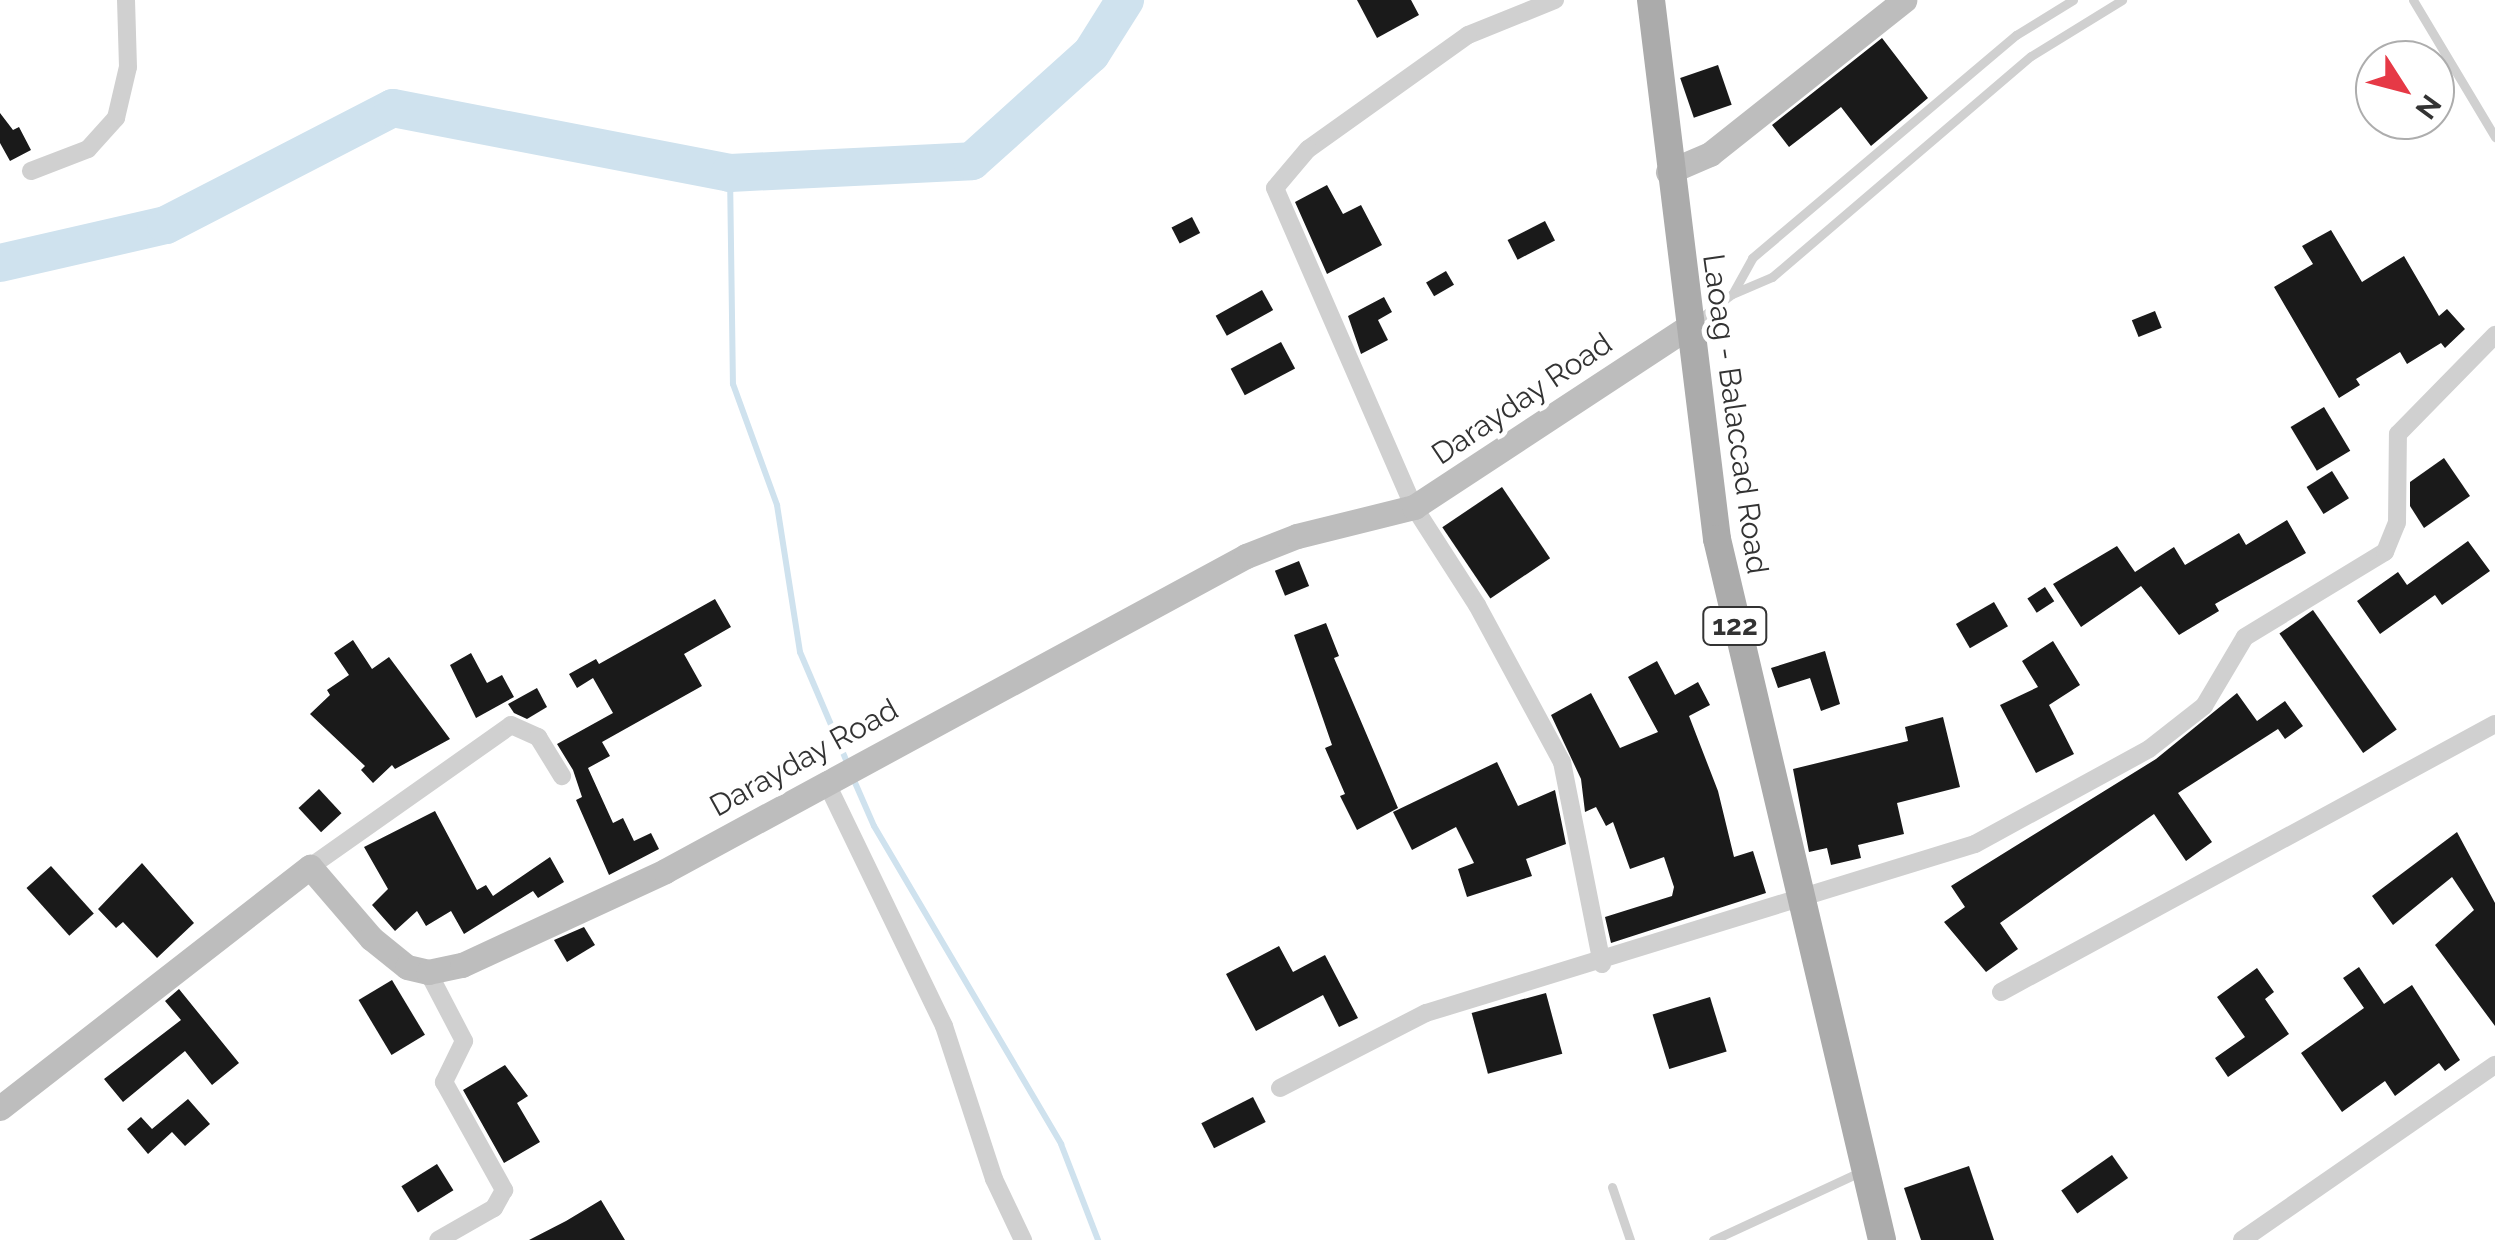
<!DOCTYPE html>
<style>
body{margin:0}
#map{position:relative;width:2495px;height:1240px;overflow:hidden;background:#fff;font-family:Raleway,sans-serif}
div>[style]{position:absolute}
.stream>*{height:6px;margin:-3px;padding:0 3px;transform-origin:3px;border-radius:3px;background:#cfe2ee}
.river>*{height:38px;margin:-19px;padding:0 19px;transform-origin:19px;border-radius:19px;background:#cfe2ee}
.building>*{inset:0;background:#1a1a1a;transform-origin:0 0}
.lane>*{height:9px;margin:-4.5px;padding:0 4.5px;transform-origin:4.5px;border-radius:4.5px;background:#d0d0d0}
.street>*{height:18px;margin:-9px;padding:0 9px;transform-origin:9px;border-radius:9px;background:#d0d0d0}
.secondary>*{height:25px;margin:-12.5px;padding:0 12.5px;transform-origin:12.5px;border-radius:12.5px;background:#bdbdbd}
.primary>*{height:28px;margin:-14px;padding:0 14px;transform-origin:14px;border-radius:14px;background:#ababab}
span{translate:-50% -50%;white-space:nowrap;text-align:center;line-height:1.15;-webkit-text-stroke:10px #fff;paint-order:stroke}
.shield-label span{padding:2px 8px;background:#fff;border:2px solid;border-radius:8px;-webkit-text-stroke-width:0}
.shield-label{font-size:28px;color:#333;font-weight:700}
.street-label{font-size:30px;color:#333}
.north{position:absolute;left:2355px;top:40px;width:100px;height:100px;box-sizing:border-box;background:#fff;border:2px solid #adadad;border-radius:50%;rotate:126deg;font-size:28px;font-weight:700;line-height:40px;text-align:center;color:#333}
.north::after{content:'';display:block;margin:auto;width:35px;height:45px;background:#e63946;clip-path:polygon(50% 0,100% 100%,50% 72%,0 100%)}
</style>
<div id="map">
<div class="stream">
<i style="left:730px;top:173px;width:211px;rotate:89.2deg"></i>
<i style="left:733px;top:384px;width:129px;rotate:70deg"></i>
<i style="left:777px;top:505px;width:149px;rotate:81.1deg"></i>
<i style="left:800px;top:652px;width:125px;rotate:66.9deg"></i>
<i style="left:853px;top:778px;width:52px;rotate:66.4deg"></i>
<i style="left:874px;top:826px;width:369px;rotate:59.5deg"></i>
<i style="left:1061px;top:1144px;width:103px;rotate:68.9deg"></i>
</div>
<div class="river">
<i style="left:0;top:263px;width:170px;rotate:-12.9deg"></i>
<i style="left:166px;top:225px;width:255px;rotate:-27.3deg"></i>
<i style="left:393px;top:108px;width:343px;rotate:10.9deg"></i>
<i style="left:730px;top:173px;width:242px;rotate:-2.8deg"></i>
<i style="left:972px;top:161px;width:160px;rotate:-42deg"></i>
<i style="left:1091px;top:54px;width:64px;rotate:-57.8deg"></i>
</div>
<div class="building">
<i style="clip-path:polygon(1357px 0,1411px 0,1419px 15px,1377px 38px)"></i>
<i style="clip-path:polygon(1882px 38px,1928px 98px,1871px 146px,1841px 107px,1789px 147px,1772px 125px)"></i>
<i style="left:1718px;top:65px;width:42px;height:40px;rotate:71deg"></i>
<i style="clip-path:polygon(0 113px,13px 130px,19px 127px,31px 150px,10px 161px,0 143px)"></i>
<i style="clip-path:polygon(1327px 185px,1343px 214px,1361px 205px,1382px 245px,1327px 274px,1295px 202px)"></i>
<i style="left:1192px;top:217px;width:18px;height:23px;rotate:63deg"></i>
<i style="left:1545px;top:221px;width:22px;height:42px;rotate:63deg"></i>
<i style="clip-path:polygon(2331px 230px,2362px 282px,2404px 256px,2439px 316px,2447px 309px,2465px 329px,2445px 348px,2441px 343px,2407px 364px,2400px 352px,2356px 379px,2360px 385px,2339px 398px,2274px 287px,2313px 264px,2302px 246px)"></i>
<i style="left:1446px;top:271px;width:16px;height:23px;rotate:60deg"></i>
<i style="left:1262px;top:290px;width:23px;height:53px;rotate:61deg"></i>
<i style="clip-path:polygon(1384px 297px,1392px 312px,1378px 320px,1388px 340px,1361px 354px,1348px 316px)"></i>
<i style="left:2155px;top:311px;width:18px;height:25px;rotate:68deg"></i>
<i style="left:1281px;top:342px;width:30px;height:57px;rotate:62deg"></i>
<i style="left:2324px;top:407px;width:51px;height:39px;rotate:59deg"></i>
<i style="clip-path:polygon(2444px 458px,2470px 496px,2424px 528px,2410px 506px,2410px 482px)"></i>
<i style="left:2332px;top:471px;width:32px;height:30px;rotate:58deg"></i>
<i style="left:1502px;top:487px;width:86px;height:72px;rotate:56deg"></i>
<i style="clip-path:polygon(2287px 520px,2306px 553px,2215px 604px,2219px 611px,2179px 635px,2141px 586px,2081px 627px,2053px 584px,2117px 546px,2135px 572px,2174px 547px,2185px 565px,2239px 533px,2246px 545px)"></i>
<i style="clip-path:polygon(2468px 541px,2490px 571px,2442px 605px,2435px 595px,2380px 634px,2357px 601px,2398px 572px,2407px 585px)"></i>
<i style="left:1299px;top:561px;width:27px;height:26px;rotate:68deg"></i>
<i style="left:2045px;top:587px;width:17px;height:21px;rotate:57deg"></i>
<i style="clip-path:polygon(715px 599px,731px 627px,684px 654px,702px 686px,602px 742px,610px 756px,588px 768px,613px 823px,623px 818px,634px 841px,651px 833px,659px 849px,609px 875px,576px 800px,582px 797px,573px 770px,557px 744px,613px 713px,593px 678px,577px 688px,569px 674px,596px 659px,599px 664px)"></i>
<i style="left:1994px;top:602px;width:28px;height:44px;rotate:60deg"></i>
<i style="left:2313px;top:610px;width:146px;height:41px;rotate:55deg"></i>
<i style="clip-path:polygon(1326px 623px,1339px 656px,1334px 658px,1398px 808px,1357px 830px,1340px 796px,1345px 794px,1325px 748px,1332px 745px,1294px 635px)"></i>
<i style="clip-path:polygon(353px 640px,372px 669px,389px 657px,450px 739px,395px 769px,392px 765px,373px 783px,361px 770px,365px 766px,310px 714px,330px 695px,327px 690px,349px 675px,334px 653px)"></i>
<i style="clip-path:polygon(2053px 641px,2080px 685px,2049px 705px,2074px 754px,2036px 773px,2000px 705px,2038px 687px,2022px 661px)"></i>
<i style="clip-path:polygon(1825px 651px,1840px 704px,1821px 711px,1810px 678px,1778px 688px,1771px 668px)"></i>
<i style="clip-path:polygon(471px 653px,487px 683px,502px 675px,514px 697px,476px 718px,450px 665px)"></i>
<i style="clip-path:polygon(1657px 661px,1675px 695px,1698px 682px,1710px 705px,1689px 716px,1718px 791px,1734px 857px,1753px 851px,1766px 893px,1611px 943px,1605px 917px,1672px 896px,1674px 887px,1664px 857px,1630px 869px,1613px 822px,1606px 826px,1596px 807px,1585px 812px,1581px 779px,1551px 715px,1591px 693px,1620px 748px,1658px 732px,1628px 677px)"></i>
<i style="clip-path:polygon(537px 688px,547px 707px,527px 719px,514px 713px,508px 704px)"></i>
<i style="clip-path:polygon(2237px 693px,2257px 721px,2285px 701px,2303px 726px,2285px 739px,2278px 729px,2178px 793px,2212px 842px,2186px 861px,2154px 814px,2000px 923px,2018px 949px,1986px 972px,1944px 922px,1965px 907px,1951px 886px,2156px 759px)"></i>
<i style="clip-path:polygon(1943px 717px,1960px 787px,1897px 803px,1904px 834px,1858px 845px,1861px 858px,1831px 865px,1827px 848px,1809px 852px,1793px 769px,1908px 741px,1905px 727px)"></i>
<i style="clip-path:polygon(1497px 762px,1518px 806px,1555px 790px,1566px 844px,1526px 859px,1532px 876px,1467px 897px,1458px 869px,1474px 863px,1456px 827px,1412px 850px,1393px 812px)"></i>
<i style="left:319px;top:789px;width:33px;height:28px;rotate:47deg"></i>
<i style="clip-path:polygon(435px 811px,477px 890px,486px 885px,493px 896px,550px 857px,564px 882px,538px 898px,533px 891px,464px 934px,451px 911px,426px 926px,417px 911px,395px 931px,372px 905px,388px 889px,364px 847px)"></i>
<i style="clip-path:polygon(2457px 832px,2495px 903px,2495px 1026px,2435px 945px,2474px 910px,2452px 877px,2393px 925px,2372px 896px)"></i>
<i style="clip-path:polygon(142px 863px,194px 923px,157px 958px,123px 922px,116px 928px,98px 909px)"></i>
<i style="left:51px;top:866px;width:64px;height:33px;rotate:48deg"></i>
<i style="clip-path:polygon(584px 927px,595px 945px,567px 962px,554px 940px)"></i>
<i style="clip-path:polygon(1279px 946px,1293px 972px,1325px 955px,1358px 1018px,1339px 1027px,1323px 995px,1256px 1031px,1226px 974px)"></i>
<i style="clip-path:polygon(2359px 967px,2384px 1004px,2412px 985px,2460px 1060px,2445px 1071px,2439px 1063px,2395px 1096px,2385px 1081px,2342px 1112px,2301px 1053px,2364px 1008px,2343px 978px)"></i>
<i style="clip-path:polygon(2257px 968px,2274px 992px,2265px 999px,2289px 1034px,2228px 1077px,2215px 1058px,2245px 1037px,2217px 997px)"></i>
<i style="left:392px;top:980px;width:64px;height:39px;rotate:59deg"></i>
<i style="clip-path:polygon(179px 989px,239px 1063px,212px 1085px,185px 1051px,123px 1102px,104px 1079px,181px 1020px,165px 1001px)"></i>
<i style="left:1546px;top:993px;width:63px;height:77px;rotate:75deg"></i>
<i style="left:1710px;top:997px;width:57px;height:60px;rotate:73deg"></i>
<i style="clip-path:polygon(505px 1065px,528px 1096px,517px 1103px,540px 1142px,504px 1163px,463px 1090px)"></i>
<i style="left:1253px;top:1097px;width:28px;height:58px;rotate:63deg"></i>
<i style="clip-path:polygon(188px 1099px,210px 1124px,185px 1146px,172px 1132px,148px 1154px,127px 1129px,141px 1117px,152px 1129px)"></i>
<i style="left:2112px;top:1155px;width:28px;height:62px;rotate:55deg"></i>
<i style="left:437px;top:1164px;width:31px;height:42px;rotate:58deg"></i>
<i style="clip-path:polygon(1969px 1166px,1994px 1240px,1921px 1240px,1904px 1188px)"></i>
<i style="clip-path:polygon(601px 1200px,625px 1240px,529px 1240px,566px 1221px)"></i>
</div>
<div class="lane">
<i style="left:2413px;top:0;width:160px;rotate:59.1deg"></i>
<i style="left:1734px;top:291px;width:38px;rotate:-61deg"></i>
<i style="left:1752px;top:258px;width:346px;rotate:-40.2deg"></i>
<i style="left:2016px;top:35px;width:67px;rotate:-31.6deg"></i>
<i style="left:1695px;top:322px;width:46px;rotate:-37.1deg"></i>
<i style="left:1732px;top:294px;width:43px;rotate:-23deg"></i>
<i style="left:1772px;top:277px;width:340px;rotate:-40.5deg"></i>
<i style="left:2031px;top:56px;width:107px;rotate:-31.6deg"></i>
<i style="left:1612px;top:1187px;width:56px;rotate:71.2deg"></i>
<i style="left:1713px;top:1240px;width:164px;rotate:-24.8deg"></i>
</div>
<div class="street">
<i style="left:1555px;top:0;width:94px;rotate:158.1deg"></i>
<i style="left:1468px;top:35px;width:196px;rotate:144.5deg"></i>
<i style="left:1308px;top:149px;width:51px;rotate:130.2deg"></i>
<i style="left:1275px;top:188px;width:348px;rotate:66.5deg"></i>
<i style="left:1414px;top:507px;width:117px;rotate:57.3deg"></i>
<i style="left:1477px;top:605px;width:179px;rotate:61.6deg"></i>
<i style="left:1562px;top:762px;width:206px;rotate:78.8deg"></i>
<i style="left:31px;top:171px;width:61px;rotate:-21.1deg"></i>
<i style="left:88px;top:149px;width:42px;rotate:-47.9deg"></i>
<i style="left:116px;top:118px;width:52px;rotate:-76.8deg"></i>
<i style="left:128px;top:67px;width:67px;rotate:-91.7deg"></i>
<i style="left:827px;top:784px;width:269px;rotate:64.2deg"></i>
<i style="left:944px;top:1026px;width:161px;rotate:71.9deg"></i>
<i style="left:994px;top:1179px;width:68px;rotate:64.6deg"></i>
<i style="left:310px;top:867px;width:246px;rotate:-35.2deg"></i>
<i style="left:511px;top:725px;width:30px;rotate:24deg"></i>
<i style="left:538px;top:737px;width:46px;rotate:58.4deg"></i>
<i style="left:428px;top:972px;width:78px;rotate:62.4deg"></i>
<i style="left:464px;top:1041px;width:46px;rotate:116deg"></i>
<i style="left:444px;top:1082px;width:124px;rotate:60.9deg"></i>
<i style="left:504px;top:1190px;width:21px;rotate:119deg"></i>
<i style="left:494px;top:1208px;width:64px;rotate:150.3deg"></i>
<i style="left:2001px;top:992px;width:562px;rotate:-28.48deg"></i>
<i style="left:1280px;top:1088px;width:164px;rotate:-27.2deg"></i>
<i style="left:1426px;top:1013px;width:574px;rotate:-17.11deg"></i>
<i style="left:1975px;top:844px;width:198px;rotate:-28.6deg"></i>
<i style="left:2149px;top:749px;width:70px;rotate:-38deg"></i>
<i style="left:2204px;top:706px;width:80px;rotate:-59.3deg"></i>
<i style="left:2245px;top:637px;width:164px;rotate:-31.3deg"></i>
<i style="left:2385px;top:552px;width:31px;rotate:-68deg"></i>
<i style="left:2397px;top:523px;width:89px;rotate:-89.4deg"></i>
<i style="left:2398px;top:434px;width:139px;rotate:-45.6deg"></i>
<i style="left:2242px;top:1240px;width:308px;rotate:-34.7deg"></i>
</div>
<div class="secondary">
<i style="left:1668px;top:172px;width:46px;rotate:-23.2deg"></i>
<i style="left:1710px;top:154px;width:248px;rotate:-38.4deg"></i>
<i style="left:0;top:1108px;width:393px;rotate:-37.9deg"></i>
<i style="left:310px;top:867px;width:94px;rotate:49.3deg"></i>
<i style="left:371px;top:938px;width:46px;rotate:38.9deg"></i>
<i style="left:407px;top:967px;width:22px;rotate:13deg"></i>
<i style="left:428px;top:972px;width:35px;rotate:-12deg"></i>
<i style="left:462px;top:965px;width:224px;rotate:-24.8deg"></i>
<i style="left:665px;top:871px;width:661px;rotate:-28.47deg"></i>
<i style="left:1246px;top:556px;width:55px;rotate:-21.4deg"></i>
<i style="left:1297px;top:536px;width:121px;rotate:-13.9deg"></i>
<i style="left:1414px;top:507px;width:328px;rotate:-33.3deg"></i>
</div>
<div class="primary">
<i style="left:1651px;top:0;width:543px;rotate:83.02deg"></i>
<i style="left:1717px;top:539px;width:720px;rotate:76.75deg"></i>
</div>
<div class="shield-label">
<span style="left:1735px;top:626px">122</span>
</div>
<div class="street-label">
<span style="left:1522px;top:399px;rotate:-34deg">Darayday Road</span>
<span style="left:1735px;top:414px;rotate:82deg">Laoag - Balaccad Road</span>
<span style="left:804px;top:758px;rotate:-29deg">Darayday Road</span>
</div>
<div class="north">N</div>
</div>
